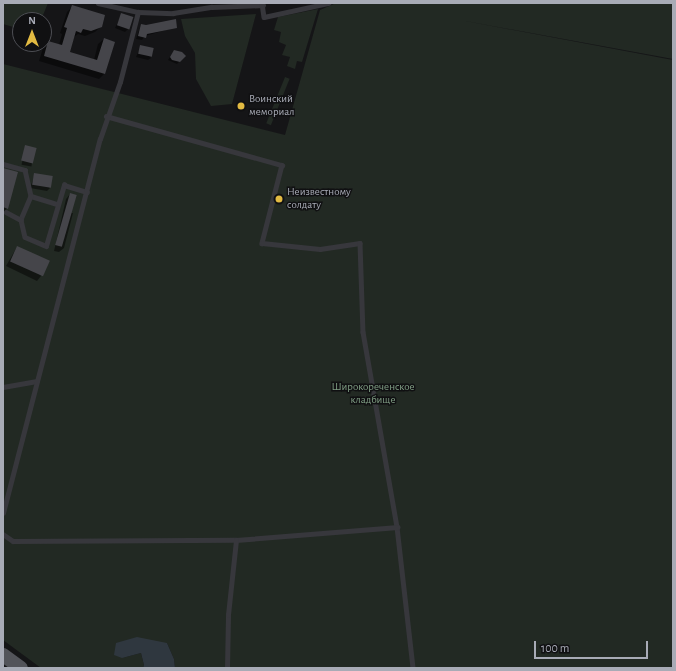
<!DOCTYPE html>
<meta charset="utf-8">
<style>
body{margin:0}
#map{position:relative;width:676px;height:671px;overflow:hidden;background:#151517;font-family:"Alegreya Sans",sans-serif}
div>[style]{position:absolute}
.green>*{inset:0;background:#222923;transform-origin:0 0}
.water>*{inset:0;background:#2f373f}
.shadow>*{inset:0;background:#0007;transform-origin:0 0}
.building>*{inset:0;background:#45454a;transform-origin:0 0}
.lane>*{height:4.5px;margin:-2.25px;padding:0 2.25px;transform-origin:2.25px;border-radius:2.25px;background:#37373c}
.primary>*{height:14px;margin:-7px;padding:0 7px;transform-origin:7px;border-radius:7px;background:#53545a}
.dots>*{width:11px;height:11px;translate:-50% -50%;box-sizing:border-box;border:2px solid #101012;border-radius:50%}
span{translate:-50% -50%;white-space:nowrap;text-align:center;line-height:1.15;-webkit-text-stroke:3px #101012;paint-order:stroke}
.poi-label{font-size:11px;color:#a8abb6}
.left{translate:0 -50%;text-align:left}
.park-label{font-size:11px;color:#819f85}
.frame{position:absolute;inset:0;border:4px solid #a8abb6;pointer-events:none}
.north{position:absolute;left:12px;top:12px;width:40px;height:40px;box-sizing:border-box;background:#101012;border:1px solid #4d4e54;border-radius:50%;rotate:0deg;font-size:11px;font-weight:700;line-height:16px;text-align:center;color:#a8abb6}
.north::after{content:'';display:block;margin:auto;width:14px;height:18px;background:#e2ba42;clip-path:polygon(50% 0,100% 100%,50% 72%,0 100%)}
.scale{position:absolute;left:534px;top:641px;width:114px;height:18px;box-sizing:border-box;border:2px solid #a8abb6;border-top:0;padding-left:5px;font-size:12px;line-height:14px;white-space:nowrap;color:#a8abb6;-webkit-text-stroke:3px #101012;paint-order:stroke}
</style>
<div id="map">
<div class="green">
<i style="clip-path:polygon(3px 3px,48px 3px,41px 20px,20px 20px,20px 29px,3px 24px)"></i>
<i style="clip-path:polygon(336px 3px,673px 3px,673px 59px,460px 20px,673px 60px,673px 668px,175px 668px,174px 659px,167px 643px,122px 658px,141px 653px,144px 665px,143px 668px,41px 668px,3px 640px,3px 64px,285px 135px,320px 10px)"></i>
<i style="clip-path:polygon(318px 9px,302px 62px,297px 61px,295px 69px,287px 66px,290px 57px,282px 55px,286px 45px,279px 42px,281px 32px,274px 30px,278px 17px)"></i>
<i style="clip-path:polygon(256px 14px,232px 104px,211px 106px,196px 79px,195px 53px,185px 36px,181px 19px)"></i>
<i style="left:285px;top:77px;width:5px;height:50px;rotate:22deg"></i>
</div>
<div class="water">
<i style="clip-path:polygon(137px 637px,167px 643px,174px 659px,175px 668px,143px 668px,144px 665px,141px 653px,122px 658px,114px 655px,116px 643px)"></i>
</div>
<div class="shadow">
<i style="clip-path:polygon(72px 7px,101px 26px,95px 32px,85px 36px,78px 34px,74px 37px,69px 53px,94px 60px,98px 44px,104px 39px,114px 42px,104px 74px,99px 79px,39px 61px,43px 48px,48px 42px,59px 45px,62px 34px,60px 33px,67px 12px)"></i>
<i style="clip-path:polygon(122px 14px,128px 29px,125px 32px,115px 28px)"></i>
<i style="clip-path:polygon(141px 25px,176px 27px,145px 36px,142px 40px,136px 39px)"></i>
<i style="clip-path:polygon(141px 46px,151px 58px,148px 60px,136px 57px)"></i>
<i style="clip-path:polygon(172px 54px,184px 56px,177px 64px,168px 60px)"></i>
<i style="left:25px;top:147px;width:10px;height:18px;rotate:11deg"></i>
<i style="clip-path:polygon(3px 169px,7px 208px,3px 213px)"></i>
<i style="clip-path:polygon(35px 174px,50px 188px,47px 191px,30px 188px)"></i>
<i style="clip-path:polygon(70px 194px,71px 213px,73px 213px,64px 248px,59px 252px,54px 251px,66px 199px)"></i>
<i style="clip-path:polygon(17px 247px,41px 276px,37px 281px,6px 266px)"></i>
</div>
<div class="building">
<i style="clip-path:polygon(72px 5px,105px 15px,102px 27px,91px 31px,83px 29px,81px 33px,76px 31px,70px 52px,97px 60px,104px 38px,115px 42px,105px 74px,44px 56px,48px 41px,62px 45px,67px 28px,64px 27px)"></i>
<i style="left:121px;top:13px;width:13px;height:13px;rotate:18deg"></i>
<i style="clip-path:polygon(176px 19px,177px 28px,147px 34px,146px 38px,138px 36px,141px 24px,146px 25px)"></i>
<i style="left:140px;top:45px;width:14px;height:9px;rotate:12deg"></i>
<i style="clip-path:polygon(174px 50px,182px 52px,186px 56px,180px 62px,172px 60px,170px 57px)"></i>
<i style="left:25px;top:145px;width:12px;height:16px;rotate:14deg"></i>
<i style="clip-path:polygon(3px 168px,18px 172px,8px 209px,3px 207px)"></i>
<i style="left:34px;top:173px;width:19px;height:12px;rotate:9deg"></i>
<i style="left:70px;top:193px;width:7px;height:54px;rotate:16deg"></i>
<i style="left:17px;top:246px;width:36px;height:17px;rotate:24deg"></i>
</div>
<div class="lane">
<i style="left:98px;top:3px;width:41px;rotate:12.7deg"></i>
<i style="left:138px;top:12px;width:35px;rotate:2deg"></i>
<i style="left:173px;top:13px;width:39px;rotate:-9deg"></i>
<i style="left:212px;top:7px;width:51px;rotate:-2.2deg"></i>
<i style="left:262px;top:3px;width:14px;rotate:82deg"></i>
<i style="left:264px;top:17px;width:66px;rotate:-12.3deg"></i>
<i style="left:106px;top:116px;width:183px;rotate:15.6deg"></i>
<i style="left:282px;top:165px;width:81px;rotate:104.4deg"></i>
<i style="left:262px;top:243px;width:58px;rotate:5.9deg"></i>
<i style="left:320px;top:249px;width:40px;rotate:-8.5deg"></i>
<i style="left:360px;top:243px;width:89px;rotate:88.1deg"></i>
<i style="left:363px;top:332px;width:198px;rotate:80.1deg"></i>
<i style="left:397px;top:527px;width:142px;rotate:83.5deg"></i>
<i style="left:3px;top:164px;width:23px;rotate:15deg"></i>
<i style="left:25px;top:170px;width:27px;rotate:77deg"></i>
<i style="left:31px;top:196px;width:27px;rotate:17deg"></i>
<i style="left:31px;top:196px;width:26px;rotate:113deg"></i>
<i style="left:21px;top:220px;width:17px;rotate:77deg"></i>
<i style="left:25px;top:237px;width:23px;rotate:23deg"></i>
<i style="left:46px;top:246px;width:64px;rotate:-73.6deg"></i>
<i style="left:64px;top:185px;width:24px;rotate:17deg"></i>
<i style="left:6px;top:212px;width:17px;rotate:28deg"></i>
<i style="left:3px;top:387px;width:34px;rotate:-10deg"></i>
<i style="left:3px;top:513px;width:386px;rotate:-75.5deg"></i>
<i style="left:100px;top:139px;width:60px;rotate:-70.7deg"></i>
<i style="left:120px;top:82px;width:72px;rotate:-75.6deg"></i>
<i style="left:3px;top:534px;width:12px;rotate:35deg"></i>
<i style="left:13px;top:541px;width:223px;rotate:-0.3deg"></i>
<i style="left:236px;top:540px;width:162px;rotate:-4.6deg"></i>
<i style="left:227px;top:668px;width:53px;rotate:-88.9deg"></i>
<i style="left:228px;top:615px;width:75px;rotate:-83.9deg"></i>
</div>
<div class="primary">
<i style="left:3px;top:655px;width:22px;rotate:36deg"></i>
</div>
<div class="dots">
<i style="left:241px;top:106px;background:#e2ba42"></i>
<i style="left:279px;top:199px;background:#e2ba42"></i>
</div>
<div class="poi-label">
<span class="left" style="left:249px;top:106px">Воинский<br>мемориал</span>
<span class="left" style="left:287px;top:199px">Неизвестному<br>солдату</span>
</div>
<div class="park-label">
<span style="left:373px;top:394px">Широкореченское<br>кладбище</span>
</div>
<div class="frame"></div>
<div class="north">N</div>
<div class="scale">100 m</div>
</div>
